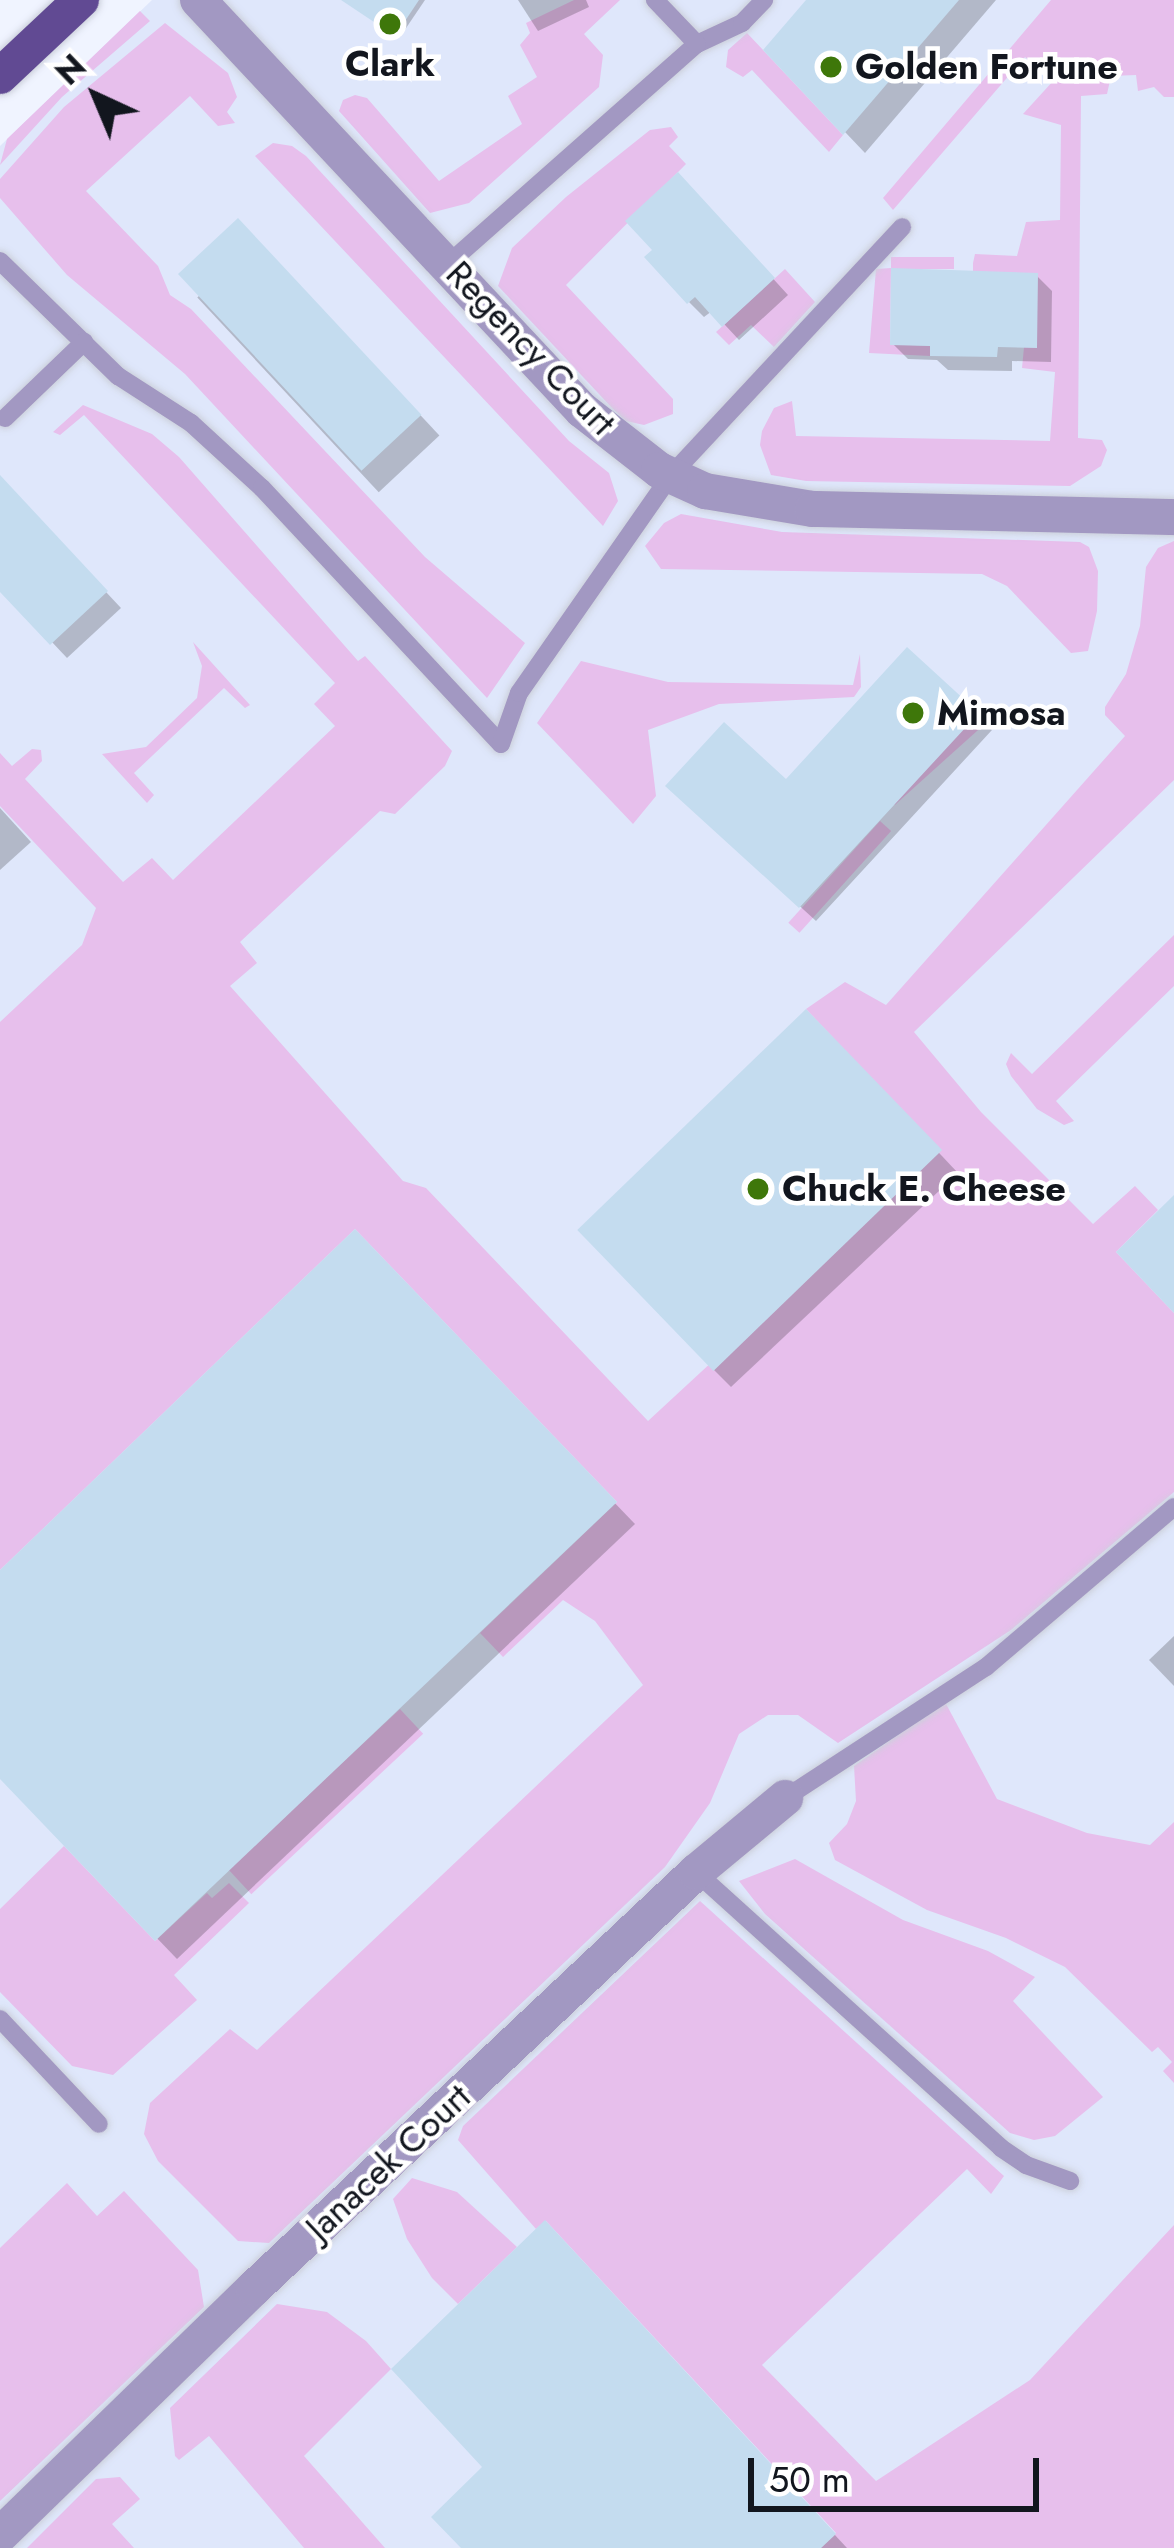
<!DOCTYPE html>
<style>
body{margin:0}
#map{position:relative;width:1174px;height:2548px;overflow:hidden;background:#f0f4ff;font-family:Jost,sans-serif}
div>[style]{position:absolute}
.built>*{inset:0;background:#dfe7fb}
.green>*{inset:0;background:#e7bfec;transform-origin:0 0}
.shadow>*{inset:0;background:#0003;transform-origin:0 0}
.building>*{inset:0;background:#c4dcef;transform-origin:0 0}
.roads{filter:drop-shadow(0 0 3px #ccd0db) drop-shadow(0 0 3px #ccd0db)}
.lane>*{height:18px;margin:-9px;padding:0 9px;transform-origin:9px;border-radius:9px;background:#a298c2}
.street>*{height:36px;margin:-18px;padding:0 18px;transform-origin:18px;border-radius:18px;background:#a298c2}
.primary>*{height:36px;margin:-18px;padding:0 18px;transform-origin:18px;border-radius:18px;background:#614a93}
.dots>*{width:33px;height:33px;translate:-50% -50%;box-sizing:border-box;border:6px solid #fff;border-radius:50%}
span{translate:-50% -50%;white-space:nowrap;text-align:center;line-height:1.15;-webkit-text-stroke:9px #fff;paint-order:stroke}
.poi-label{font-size:36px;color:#12161e;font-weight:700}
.left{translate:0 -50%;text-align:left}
.street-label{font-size:36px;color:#12161e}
.north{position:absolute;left:36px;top:36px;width:120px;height:120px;-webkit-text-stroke:9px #fff;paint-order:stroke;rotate:316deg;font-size:33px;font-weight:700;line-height:48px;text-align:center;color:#12161e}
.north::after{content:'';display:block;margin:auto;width:42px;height:54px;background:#12161e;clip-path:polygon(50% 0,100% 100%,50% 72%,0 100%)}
.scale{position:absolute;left:748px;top:2458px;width:291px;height:54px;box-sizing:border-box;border:6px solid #12161e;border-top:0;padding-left:15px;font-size:36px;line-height:42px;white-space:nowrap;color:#12161e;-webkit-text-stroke:9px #fff;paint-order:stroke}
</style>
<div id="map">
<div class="built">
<i style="clip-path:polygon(152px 0,1174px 0,1174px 2548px,0 2548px,0 146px)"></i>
</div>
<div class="green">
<i style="clip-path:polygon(574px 0,620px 0,584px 34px,603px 55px,599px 87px,469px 203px,430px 213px,339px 111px,343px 100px,355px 95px,367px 98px,439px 181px,522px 124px,508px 96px,537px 77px,520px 45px,530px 33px,526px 23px)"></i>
<i style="clip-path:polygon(1051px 0,1174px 0,1174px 97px,1164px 97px,1154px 87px,1138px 91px,1136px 75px,1111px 76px,1107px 94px,1081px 96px,1078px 438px,1102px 440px,1107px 450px,1101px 466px,1070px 486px,806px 481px,771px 475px,760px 445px,762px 431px,774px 408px,792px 401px,796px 436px,1050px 441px,1055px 372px,1022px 368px,1024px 347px,973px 272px,973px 263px,975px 254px,1017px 256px,1026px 222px,1060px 220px,1061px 125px,1023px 114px,1054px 80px,1025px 57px,893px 210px,883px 198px)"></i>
<i style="clip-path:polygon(140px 11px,150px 21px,62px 97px,0 165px,7px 139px)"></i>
<i style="clip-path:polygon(165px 23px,228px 73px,237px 97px,227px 112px,235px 123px,218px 126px,190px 96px,86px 191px,158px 266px,170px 295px,191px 309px,425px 557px,525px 643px,487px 698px,185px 374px,67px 275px,0 198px,0 179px,64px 107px)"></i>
<i style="clip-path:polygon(747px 33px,843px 135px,829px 152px,752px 70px,743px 77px,726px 67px,728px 50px)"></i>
<i style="clip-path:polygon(671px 127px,678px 137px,669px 146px,686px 164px,566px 285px,673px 399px,673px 414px,644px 425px,626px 421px,612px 408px,498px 286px,512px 248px,566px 197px,650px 130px)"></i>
<i style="clip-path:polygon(273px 143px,292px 146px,306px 156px,569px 441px,609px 473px,618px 501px,603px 526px,255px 156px)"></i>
<i style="clip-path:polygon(891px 257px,954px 257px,954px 269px,891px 269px,890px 344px,930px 346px,930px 356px,869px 353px,876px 269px,891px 268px)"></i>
<i style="clip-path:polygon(785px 269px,815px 302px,774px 347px,751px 325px,729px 345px,716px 332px)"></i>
<i style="clip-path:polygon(83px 405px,152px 434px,179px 457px,358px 661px,365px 656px,452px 751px,445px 766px,395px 814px,380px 811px,240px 942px,257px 963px,230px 986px,403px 1181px,426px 1188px,648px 1421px,940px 1151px,806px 1009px,845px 982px,886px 1005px,1125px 736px,1105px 715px,1105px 707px,1126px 674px,1140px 626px,1146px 567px,1158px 548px,1174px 541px,1174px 780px,914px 1032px,981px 1112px,1093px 1224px,1135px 1186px,1158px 1210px,1116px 1252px,1174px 1313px,1174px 1492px,1011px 1630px,838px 1743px,798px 1715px,768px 1715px,739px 1734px,710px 1803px,665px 1867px,269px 2243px,238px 2241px,158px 2161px,144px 2134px,150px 2103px,230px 2029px,257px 2050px,643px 1685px,595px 1621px,563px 1600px,503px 1657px,480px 1633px,617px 1502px,355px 1229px,0 1570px,0 1022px,82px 945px,96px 908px,0 806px,0 753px,12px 766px,32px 749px,41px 750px,42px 761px,25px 779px,123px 882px,152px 858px,173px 880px,335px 726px,314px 704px,335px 683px,84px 415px,60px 435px,53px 432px)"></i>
<i style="clip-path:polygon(681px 514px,782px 532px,1080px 542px,1089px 547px,1098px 571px,1097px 611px,1088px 651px,1071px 653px,1007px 586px,982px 574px,661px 569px,645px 546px,664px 523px)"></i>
<i style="clip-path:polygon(193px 642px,250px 705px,245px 708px,224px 688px,134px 773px,154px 795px,147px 803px,102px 754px,146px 747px,197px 698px,202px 666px)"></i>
<i style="clip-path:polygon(860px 654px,861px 687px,854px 697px,719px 704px,648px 730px,656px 796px,633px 824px,537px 723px,581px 661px,668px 682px,853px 685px)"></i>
<i style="left:979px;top:713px;width:12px;height:124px;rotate:48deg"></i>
<i style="left:880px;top:821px;width:15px;height:137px;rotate:42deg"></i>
<i style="clip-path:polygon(1174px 935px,1174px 986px,1056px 1101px,1074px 1121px,1064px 1125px,1037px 1109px,1011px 1076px,1006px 1064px,1011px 1053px,1032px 1074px)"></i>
<i style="clip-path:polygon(945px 1702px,997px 1799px,1087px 1833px,1150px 1845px,1174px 1822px,1174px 2083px,1163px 2071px,1172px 2062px,1158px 2047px,1152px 2052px,1065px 1967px,1006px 1938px,927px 1910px,835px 1860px,829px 1843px,847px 1824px,856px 1801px,854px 1766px)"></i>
<i style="left:400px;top:1709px;width:34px;height:235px;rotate:47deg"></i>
<i style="clip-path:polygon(64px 1846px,155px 1941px,207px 1893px,212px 1898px,229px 1883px,249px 1903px,174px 1975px,197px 2000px,113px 2075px,72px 2066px,0 1992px,0 1909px)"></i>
<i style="clip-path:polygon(795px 1859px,903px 1920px,988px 1951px,1035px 1977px,1013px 2001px,1103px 2097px,1055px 2136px,1034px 2140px,1010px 2133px,765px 1914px,739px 1881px)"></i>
<i style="clip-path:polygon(700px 1901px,1004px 2176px,991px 2194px,967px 2169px,762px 2365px,876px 2481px,1030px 2380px,1174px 2225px,1174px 2548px,821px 2548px,836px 2533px,546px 2221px,536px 2229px,458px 2140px,463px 2126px)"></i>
<i style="clip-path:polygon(412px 2178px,457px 2192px,517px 2247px,458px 2304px,432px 2278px,407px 2239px,393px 2199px)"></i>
<i style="clip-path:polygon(67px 2183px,97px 2216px,124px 2191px,198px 2270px,204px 2307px,0 2501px,0 2248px)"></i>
<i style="clip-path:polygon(277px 2304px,327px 2312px,366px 2341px,391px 2369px,304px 2456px,385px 2548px,304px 2548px,209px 2436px,179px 2460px,175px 2456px,170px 2408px)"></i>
<i style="clip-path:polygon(120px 2477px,140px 2499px,112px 2524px,134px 2548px,27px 2548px,96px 2479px)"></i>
</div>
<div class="shadow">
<i style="clip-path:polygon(372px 0,425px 0,400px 37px,368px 16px)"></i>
<i style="clip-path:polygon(518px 0,586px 0,589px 7px,538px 31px)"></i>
<i style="clip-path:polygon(810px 0,996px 0,865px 153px,767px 50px)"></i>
<i style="clip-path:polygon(693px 191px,788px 295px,739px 340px,712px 311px,704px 317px,689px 302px,656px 251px)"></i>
<i style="left:258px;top:241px;width:266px;height:83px;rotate:47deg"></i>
<i style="clip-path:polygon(1037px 276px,1052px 291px,1051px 362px,1012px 361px,1012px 371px,948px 370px,937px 360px,908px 359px,893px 344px)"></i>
<i style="clip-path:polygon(0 479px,121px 608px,67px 658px,0 587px)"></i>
<i style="clip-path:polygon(977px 715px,992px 730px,816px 921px,685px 801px,786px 783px)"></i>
<i style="clip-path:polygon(0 808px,31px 842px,0 870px)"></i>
<i style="clip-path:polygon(826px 1033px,958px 1173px,731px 1387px,711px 1367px)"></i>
<i style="clip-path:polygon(355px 1233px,635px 1524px,177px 1959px,0 1775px,0 1574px)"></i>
<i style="clip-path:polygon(1174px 1636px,1174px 1686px,1149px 1660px)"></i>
<i style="clip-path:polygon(565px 2244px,847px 2548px,465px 2548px,486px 2467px)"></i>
</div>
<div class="building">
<i style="clip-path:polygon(341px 0,419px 0,395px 36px)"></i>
<i style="clip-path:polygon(806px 0,959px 0,843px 135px,763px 50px)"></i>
<i style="clip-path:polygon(678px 172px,775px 278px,722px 327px,695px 297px,687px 304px,644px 257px,652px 250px,625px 221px)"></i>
<i style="left:238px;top:218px;width:269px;height:82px;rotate:47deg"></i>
<i style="clip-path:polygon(891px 268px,1038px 273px,1037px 348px,998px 347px,997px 357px,930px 356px,930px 346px,890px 345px)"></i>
<i style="clip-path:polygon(0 475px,108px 591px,50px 645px,0 592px)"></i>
<i style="clip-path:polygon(907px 647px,979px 713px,799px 908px,665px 786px,724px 722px,786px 779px)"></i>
<i style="left:806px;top:1009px;width:196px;height:318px;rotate:46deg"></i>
<i style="clip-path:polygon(1174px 1195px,1174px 1313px,1116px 1252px)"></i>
<i style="clip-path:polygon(355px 1229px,617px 1502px,155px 1941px,0 1779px,0 1570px)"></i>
<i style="clip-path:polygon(545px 2220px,836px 2534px,821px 2548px,461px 2548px,431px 2517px,482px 2467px,391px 2369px)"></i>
</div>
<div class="roads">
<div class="lane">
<i style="left:697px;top:44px;width:50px;rotate:-25deg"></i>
<i style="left:742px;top:23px;width:32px;rotate:-46deg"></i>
<i style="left:0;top:261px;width:165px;rotate:44.3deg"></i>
<i style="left:118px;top:376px;width:87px;rotate:32.8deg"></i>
<i style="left:191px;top:423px;width:96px;rotate:42.5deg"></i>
<i style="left:262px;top:488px;width:350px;rotate:47deg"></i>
<i style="left:501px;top:744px;width:54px;rotate:-70.6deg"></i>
<i style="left:519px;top:693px;width:266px;rotate:-55.1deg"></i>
<i style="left:671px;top:475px;width:339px;rotate:-47deg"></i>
<i style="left:448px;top:264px;width:332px;rotate:-41.5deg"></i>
<i style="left:697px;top:44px;width:61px;rotate:-133.7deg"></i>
<i style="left:5px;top:418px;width:110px;rotate:-43.9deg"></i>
<i style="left:785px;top:1798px;width:240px;rotate:-33.1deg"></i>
<i style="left:986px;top:1667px;width:247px;rotate:-40.4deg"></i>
<i style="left:696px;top:1872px;width:411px;rotate:42.1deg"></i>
<i style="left:1001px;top:2148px;width:30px;rotate:34deg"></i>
<i style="left:1026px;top:2165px;width:47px;rotate:20deg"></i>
<i style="left:0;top:2019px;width:144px;rotate:46.7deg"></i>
</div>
<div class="street">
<i style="left:198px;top:0;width:562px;rotate:46.88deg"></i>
<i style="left:582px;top:410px;width:98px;rotate:37.9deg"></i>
<i style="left:659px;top:470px;width:51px;rotate:24.5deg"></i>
<i style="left:705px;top:491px;width:109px;rotate:9.5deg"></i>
<i style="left:813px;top:509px;width:361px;rotate:1.3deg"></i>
<i style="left:0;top:2535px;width:354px;rotate:-44.2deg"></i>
<i style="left:254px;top:2288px;width:607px;rotate:-43.26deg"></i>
<i style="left:696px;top:1872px;width:116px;rotate:-39.7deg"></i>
</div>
<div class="primary">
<i style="left:0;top:76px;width:111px;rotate:-43.2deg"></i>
</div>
</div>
<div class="dots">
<i style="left:390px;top:24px;background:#3e770a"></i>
<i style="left:831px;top:67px;background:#3e770a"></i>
<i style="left:913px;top:713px;background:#3e770a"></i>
<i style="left:758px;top:1189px;background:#3e770a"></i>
</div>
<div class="poi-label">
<span style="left:390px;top:64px">Clark</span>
<span class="left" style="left:855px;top:67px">Golden Fortune</span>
<span class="left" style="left:937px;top:713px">Mimosa</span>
<span class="left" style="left:782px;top:1189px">Chuck E. Cheese</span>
</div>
<div class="street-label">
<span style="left:531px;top:348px;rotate:46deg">Regency Court</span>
<span style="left:388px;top:2162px;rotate:-43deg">Janacek Court</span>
</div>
<div class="north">N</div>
<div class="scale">50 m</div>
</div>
